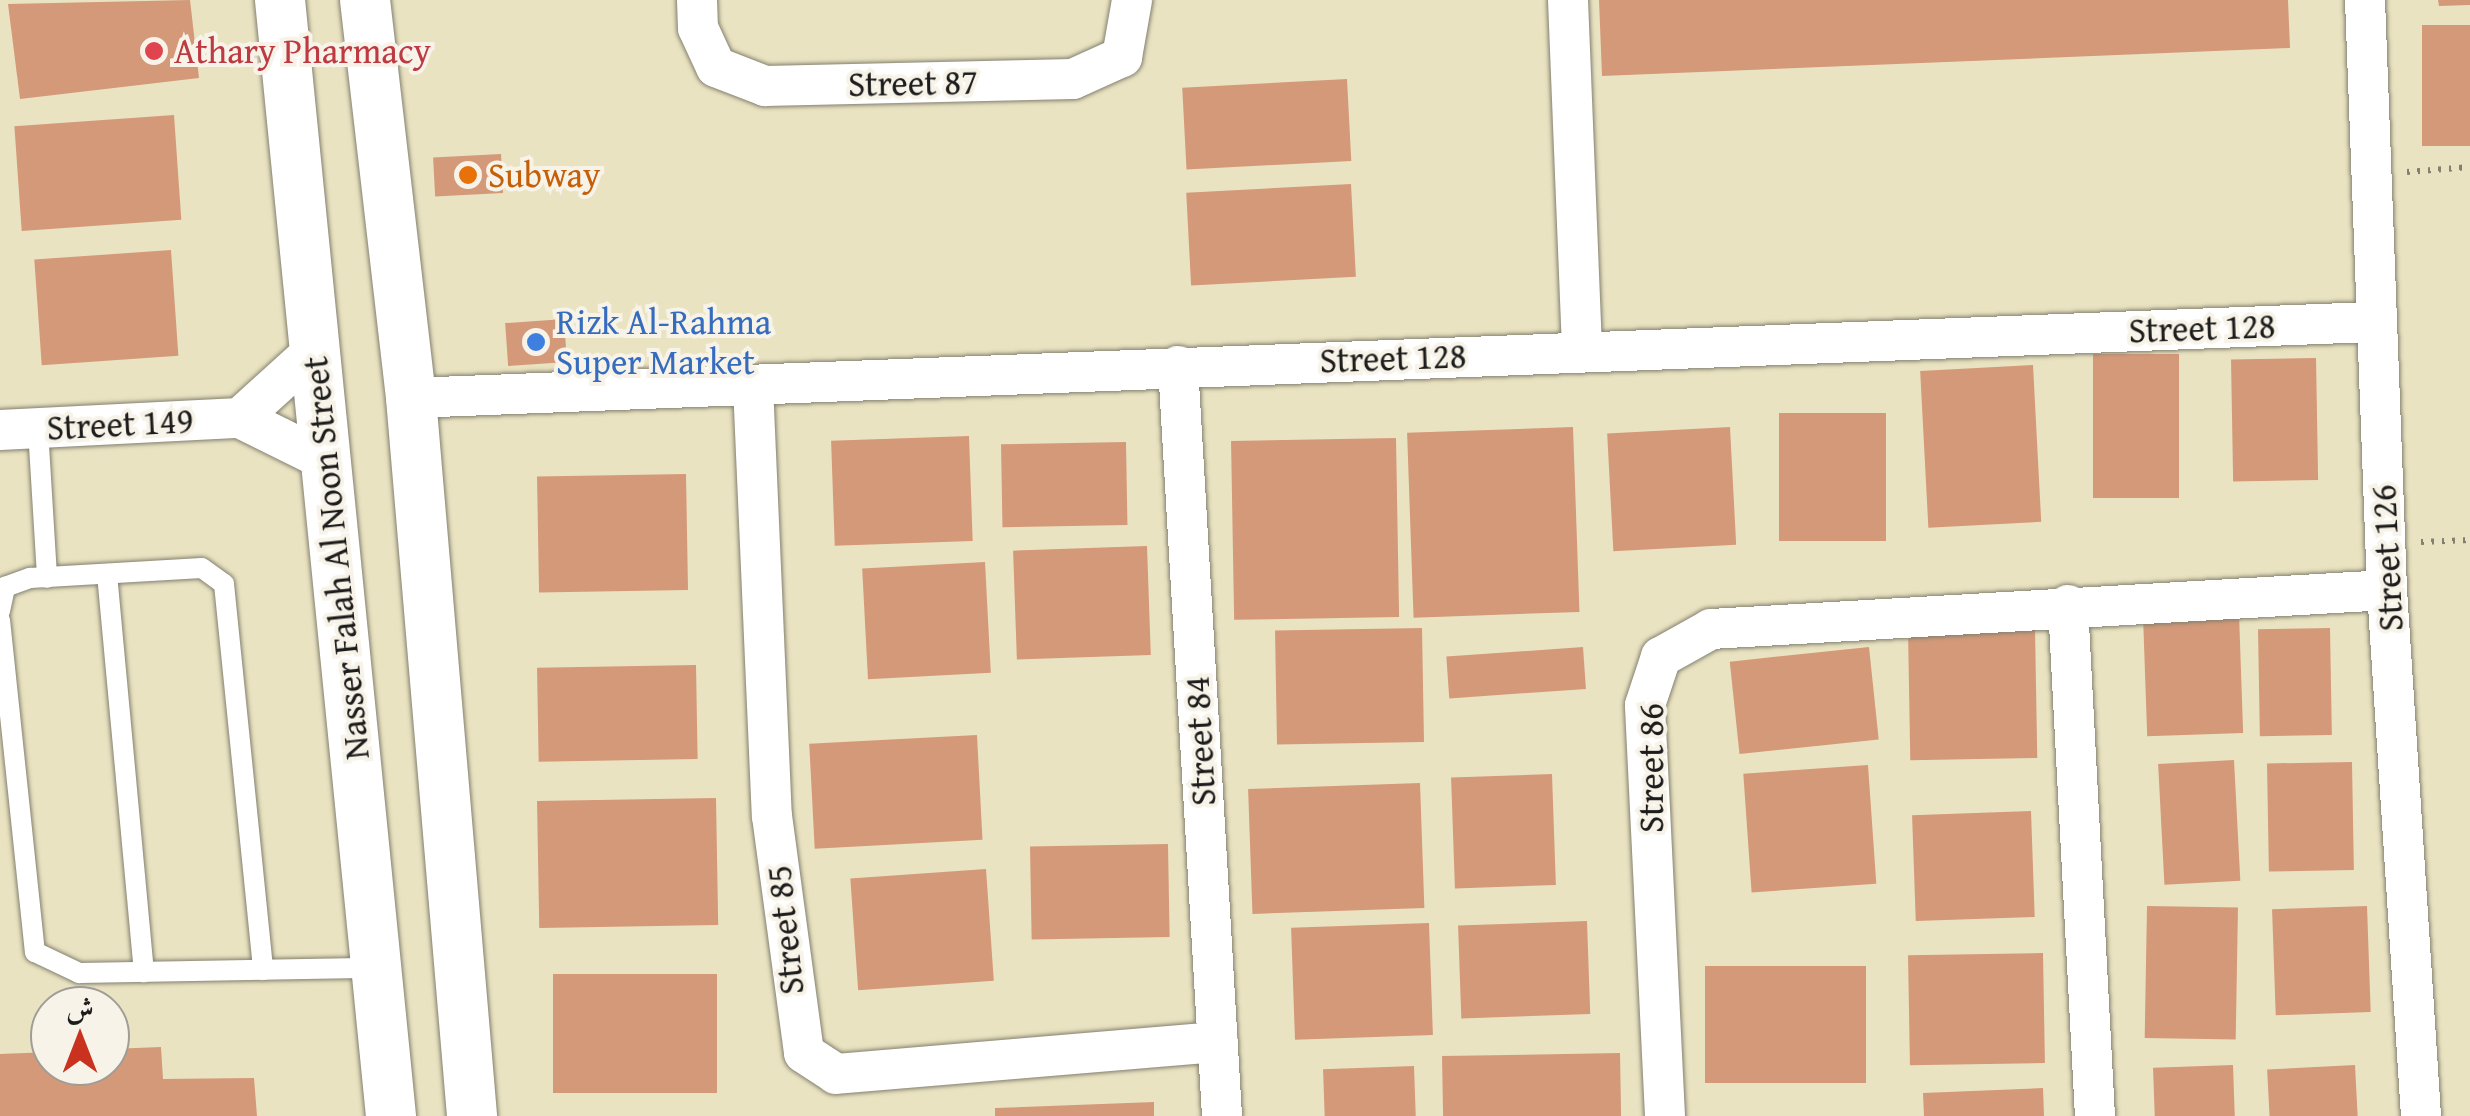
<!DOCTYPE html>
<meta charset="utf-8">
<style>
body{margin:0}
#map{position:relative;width:2470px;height:1116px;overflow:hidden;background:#eae3c2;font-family:"Gentium Book Plus",Amiri,serif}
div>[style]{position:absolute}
.building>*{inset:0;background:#d49979;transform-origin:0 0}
.path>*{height:6px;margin-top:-3px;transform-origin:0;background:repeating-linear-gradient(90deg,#83806f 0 2.5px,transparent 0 10.5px)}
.roads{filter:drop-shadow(0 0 2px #83806f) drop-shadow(0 0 2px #83806f)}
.service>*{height:20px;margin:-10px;padding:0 10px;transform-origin:10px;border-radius:10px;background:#fff}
.minor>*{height:40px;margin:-20px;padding:0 20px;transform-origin:20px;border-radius:20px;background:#fff}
.tertiary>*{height:50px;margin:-25px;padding:0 25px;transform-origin:25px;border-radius:25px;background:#fff}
.dots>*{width:28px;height:28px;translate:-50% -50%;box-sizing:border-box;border:5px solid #f7f3e8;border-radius:50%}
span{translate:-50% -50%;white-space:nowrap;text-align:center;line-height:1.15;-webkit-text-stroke:8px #f7f3e8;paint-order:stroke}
.health-label{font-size:35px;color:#be3a42}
.left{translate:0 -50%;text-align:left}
.street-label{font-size:35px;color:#1c1c1c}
.food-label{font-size:35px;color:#c56008}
.shop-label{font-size:35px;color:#366cbe}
.north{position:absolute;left:30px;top:986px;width:100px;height:100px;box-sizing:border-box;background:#f7f3e8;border:2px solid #9f9d96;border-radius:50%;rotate:0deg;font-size:28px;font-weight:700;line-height:40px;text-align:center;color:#1c1c1c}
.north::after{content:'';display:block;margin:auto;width:35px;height:45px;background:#c8321e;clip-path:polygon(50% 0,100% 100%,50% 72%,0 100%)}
</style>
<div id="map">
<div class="building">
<i style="clip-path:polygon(190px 0,199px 78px,20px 99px,8px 4px)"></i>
<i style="clip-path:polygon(1599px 0,2288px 0,2290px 48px,1602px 76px)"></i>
<i style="clip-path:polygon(2438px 0,2470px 0,2470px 5px,2439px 6px)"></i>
<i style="left:2470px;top:25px;width:121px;height:48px;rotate:90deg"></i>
<i style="left:1347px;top:79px;width:82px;height:165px;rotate:87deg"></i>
<i style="left:174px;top:115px;width:105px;height:160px;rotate:86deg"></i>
<i style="left:501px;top:154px;width:39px;height:68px;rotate:87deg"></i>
<i style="left:1351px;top:184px;width:93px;height:165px;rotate:87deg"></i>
<i style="left:171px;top:250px;width:106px;height:137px;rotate:86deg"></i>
<i style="left:564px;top:319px;width:43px;height:59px;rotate:86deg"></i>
<i style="left:2093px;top:354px;width:86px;height:144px"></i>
<i style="left:2316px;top:358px;width:122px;height:85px;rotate:89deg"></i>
<i style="left:2033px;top:365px;width:157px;height:113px;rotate:87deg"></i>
<i style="left:1779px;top:413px;width:107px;height:128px"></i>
<i style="left:1573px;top:427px;width:185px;height:166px;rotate:88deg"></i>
<i style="left:1730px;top:427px;width:118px;height:123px;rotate:87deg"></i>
<i style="left:969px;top:436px;width:105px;height:138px;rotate:88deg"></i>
<i style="left:1396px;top:438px;width:179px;height:165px;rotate:89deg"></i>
<i style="left:1126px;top:442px;width:83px;height:125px;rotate:89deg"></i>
<i style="left:686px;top:474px;width:116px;height:149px;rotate:89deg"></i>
<i style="left:1147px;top:546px;width:109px;height:134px;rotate:88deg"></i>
<i style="left:985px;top:562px;width:111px;height:123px;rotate:87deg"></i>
<i style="left:2239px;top:614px;width:119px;height:96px;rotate:88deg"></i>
<i style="left:1422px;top:628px;width:114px;height:147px;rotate:89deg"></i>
<i style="left:2035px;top:628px;width:130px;height:127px;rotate:89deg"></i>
<i style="left:2330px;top:628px;width:107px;height:72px;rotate:89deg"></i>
<i style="left:1583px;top:647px;width:42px;height:137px;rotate:86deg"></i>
<i style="left:1869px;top:647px;width:93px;height:140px;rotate:84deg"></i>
<i style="left:696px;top:665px;width:94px;height:159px;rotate:89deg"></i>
<i style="left:977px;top:735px;width:105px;height:168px;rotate:87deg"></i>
<i style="left:2234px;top:760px;width:121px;height:76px;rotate:87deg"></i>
<i style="left:2352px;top:762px;width:108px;height:85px;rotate:89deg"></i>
<i style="left:1868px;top:765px;width:119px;height:125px;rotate:86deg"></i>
<i style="left:1552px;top:774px;width:111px;height:101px;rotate:88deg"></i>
<i style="left:1420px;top:783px;width:125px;height:172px;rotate:88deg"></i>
<i style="left:716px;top:798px;width:127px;height:179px;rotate:89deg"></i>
<i style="left:2031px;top:811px;width:106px;height:119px;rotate:88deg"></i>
<i style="left:1168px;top:844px;width:93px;height:138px;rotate:89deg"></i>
<i style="left:986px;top:869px;width:112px;height:136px;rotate:86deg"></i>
<i style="left:2147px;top:906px;width:91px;height:132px;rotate:1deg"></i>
<i style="left:2367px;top:906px;width:106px;height:95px;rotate:88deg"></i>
<i style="left:1587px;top:921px;width:93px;height:129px;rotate:88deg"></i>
<i style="left:1429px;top:923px;width:112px;height:138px;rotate:88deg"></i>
<i style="left:2043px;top:953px;width:110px;height:135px;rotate:89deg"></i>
<i style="left:1705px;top:966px;width:161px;height:117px"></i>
<i style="left:717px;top:974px;width:119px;height:164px;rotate:90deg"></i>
<i style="clip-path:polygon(161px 1047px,163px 1079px,254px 1078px,257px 1116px,0 1116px,0 1054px,50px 1052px,50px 1066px,110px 1066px,110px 1049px)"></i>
<i style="left:1620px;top:1053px;width:63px;height:178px;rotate:89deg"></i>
<i style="left:2233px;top:1065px;width:51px;height:80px;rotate:88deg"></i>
<i style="left:2355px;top:1065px;width:51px;height:88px;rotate:87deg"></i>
<i style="left:1414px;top:1066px;width:50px;height:91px;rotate:88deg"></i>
<i style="clip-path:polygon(2043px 1088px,2044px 1116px,1924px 1116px,1923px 1093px)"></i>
<i style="clip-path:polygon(1154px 1102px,1154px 1116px,995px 1116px,995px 1108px)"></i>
</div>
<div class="path">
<i style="left:2407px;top:172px;width:63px;rotate:-4.5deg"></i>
<i style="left:2421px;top:542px;width:49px;rotate:-2.3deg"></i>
</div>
<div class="roads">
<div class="service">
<i style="left:38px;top:429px;width:149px;rotate:86.5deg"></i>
<i style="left:107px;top:574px;width:400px;rotate:84.7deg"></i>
<i style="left:0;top:611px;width:25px;rotate:-78deg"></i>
<i style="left:5px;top:587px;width:27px;rotate:-20deg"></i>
<i style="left:30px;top:578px;width:172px;rotate:-3.3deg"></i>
<i style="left:202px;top:568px;width:27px;rotate:36deg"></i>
<i style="left:224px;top:584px;width:388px;rotate:84.2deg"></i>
<i style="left:0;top:620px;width:334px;rotate:84deg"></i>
<i style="left:35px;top:952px;width:49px;rotate:25.5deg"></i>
<i style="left:79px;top:973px;width:297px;rotate:-1deg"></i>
</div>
<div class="minor">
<i style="left:697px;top:0;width:28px;rotate:88deg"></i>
<i style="left:698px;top:28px;width:43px;rotate:65.2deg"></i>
<i style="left:716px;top:67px;width:53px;rotate:21.2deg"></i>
<i style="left:765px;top:86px;width:308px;rotate:-1.3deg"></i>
<i style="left:1073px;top:79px;width:54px;rotate:-24.2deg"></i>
<i style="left:1122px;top:57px;width:58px;rotate:-80deg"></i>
<i style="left:1568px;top:0;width:351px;rotate:87.7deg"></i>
<i style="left:2365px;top:0;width:590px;rotate:87.86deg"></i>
<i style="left:2387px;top:590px;width:527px;rotate:86.3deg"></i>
<i style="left:1178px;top:366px;width:751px;rotate:86.64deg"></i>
<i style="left:753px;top:385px;width:431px;rotate:87.5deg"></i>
<i style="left:772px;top:816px;width:239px;rotate:82.3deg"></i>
<i style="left:804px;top:1053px;width:38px;rotate:33deg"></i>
<i style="left:836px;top:1074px;width:383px;rotate:-4.8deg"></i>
<i style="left:411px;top:398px;width:1965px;rotate:-2.22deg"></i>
<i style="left:240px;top:418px;width:103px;rotate:-42.2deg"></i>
<i style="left:0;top:430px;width:240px;rotate:-2.9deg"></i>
<i style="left:240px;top:418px;width:97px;rotate:26.3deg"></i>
<i style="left:2068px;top:605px;width:512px;rotate:86.98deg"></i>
<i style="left:1665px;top:1116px;width:411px;rotate:-92.8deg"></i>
<i style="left:1645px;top:705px;width:51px;rotate:-71.6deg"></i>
<i style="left:1661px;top:657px;width:57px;rotate:-29.2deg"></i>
<i style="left:1711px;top:629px;width:677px;rotate:-3.3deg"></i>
</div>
<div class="tertiary">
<i style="left:280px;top:0;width:1122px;rotate:84.32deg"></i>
<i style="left:365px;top:0;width:401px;rotate:83.4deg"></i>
<i style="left:411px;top:398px;width:721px;rotate:85.14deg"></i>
</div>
</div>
<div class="dots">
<i style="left:154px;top:51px;background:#e0444e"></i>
<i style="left:468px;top:175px;background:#e8710a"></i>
<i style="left:536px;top:342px;background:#3f7fe0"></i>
</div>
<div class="health-label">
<span class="left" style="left:174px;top:51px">Athary Pharmacy</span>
</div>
<div class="street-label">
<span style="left:913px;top:83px;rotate:-1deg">Street 87</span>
<span style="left:2202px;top:328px;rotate:-2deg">Street 128</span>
<span style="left:1393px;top:358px;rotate:-2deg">Street 128</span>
<span style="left:120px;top:424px;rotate:-3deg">Street 149</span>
<span style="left:336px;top:558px;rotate:-96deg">Nasser Falah Al Noon Street</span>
<span style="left:2387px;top:558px;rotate:-93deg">Street 126</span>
<span style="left:1200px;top:741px;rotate:-93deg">Street 84</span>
<span style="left:1651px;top:768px;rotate:-90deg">Street 86</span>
<span style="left:785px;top:930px;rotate:-96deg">Street 85</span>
</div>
<div class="food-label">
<span class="left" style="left:488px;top:175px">Subway</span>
</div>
<div class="shop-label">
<span class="left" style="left:556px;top:342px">Rizk Al-Rahma<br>Super Market</span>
</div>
<div class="north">ش</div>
</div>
